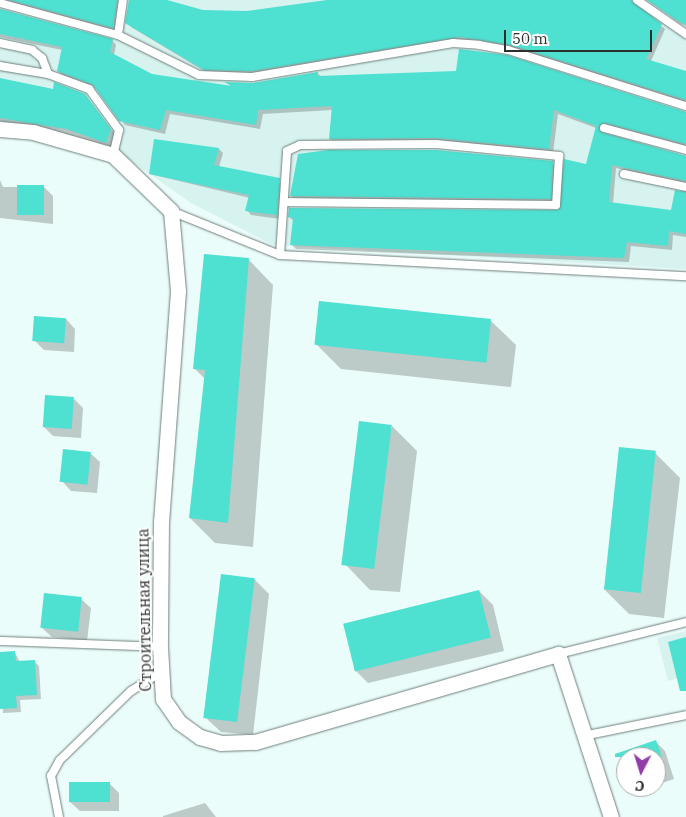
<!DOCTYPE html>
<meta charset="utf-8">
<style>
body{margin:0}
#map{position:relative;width:686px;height:817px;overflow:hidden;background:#ebfdfa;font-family:"IBM Plex Serif",serif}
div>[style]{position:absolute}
.built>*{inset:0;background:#d7f3ef}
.shadow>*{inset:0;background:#0003}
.building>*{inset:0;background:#4ee0d0;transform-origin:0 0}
.roads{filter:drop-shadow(0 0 1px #6d7e7b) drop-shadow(0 0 1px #6d7e7b)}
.lane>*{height:8px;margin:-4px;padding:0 4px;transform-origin:4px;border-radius:4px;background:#fff}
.street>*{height:15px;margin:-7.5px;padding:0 7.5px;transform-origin:7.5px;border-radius:7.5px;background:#fff}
span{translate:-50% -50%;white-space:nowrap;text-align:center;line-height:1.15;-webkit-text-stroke:4px #fff;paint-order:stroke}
.street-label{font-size:16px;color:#2a312f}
.north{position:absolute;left:616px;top:747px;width:50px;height:50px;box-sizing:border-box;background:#fff;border:1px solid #aaadac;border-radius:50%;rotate:185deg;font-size:14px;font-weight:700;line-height:20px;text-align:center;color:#2a312f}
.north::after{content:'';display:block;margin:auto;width:18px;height:22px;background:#923caa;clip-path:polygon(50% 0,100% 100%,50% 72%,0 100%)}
.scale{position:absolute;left:504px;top:30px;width:148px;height:22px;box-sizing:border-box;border:2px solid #2a312f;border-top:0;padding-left:6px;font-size:15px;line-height:18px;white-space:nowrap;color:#2a312f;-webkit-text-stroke:4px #fff;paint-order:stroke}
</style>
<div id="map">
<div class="built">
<i style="clip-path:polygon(0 0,686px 0,686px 269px,273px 245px,191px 203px,108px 145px,66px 130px,0 122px)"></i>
<i style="clip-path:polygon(686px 631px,686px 676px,668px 681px,657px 638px)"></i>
</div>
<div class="shadow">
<i style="clip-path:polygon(0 0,127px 0,122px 3px,118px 32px)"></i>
<i style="clip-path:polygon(130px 0,142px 0,142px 10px,311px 14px,336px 0,643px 0,635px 5px,665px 29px,651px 61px,686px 72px,686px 102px,465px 41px,257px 75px,209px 74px,131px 27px,127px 22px)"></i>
<i style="clip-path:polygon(647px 0,686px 0,686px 26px,681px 24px)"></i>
<i style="clip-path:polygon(0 9px,112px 40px,116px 45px,114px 55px,151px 75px,232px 87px,227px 83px,253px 84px,317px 73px,322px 77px,686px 112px,686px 148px,610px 126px,602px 132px,686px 156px,686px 184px,616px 168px,613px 204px,672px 211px,676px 192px,686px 190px,686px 237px,673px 235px,672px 250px,631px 246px,629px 262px,296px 249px,292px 245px,294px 221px,289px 217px,559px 211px,587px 166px,596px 128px,558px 114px,553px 153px,441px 142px,334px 143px,330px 139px,332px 110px,263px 114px,260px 129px,170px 114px,165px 134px,125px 125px,97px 89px,62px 75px,58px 71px,62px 50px,0 37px)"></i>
<i style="clip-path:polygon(0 80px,85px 95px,115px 134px,111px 147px,0 121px)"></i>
<i style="clip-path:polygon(219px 149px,223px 153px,219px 167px,283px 184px,281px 219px,251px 215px,247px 210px,250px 198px,150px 174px)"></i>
<i style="clip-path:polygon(299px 155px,552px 162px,557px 167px,555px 203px,295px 200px,291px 196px)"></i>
<i style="clip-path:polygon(0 180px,3px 187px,44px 187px,53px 196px,53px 224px,0 218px)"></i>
<i style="clip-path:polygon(248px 259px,273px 285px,253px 547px,215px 543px,190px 518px,205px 379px,194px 368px)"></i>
<i style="clip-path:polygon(66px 319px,75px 329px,74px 352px,44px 350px,34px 340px)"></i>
<i style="clip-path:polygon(490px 320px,516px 345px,511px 387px,341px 369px,316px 344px)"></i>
<i style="clip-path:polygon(74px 399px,83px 408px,81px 438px,53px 436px,43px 426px)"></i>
<i style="clip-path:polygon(392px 426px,417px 451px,400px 592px,370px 590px,345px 564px)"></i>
<i style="clip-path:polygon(90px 453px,100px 462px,97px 493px,71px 491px,62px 481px)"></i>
<i style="clip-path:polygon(655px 453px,680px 478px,664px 618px,629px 614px,604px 589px)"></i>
<i style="clip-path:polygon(254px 579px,269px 594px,253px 735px,221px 732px,206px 718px)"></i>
<i style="clip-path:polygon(479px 591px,493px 605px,504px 651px,368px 683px,354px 669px)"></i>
<i style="clip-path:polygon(81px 599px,91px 608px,87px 641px,52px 637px,42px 628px)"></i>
<i style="clip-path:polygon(15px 653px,20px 662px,34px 661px,39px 666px,41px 699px,20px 700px,21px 712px,3px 713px,0 654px)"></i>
<i style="clip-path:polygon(656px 742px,665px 751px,674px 779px,656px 785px,656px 757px,633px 757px)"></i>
<i style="clip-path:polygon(109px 783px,119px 793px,119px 811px,80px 811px,70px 802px)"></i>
<i style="clip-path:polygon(205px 803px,216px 817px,163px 817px,163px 816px)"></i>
</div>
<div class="building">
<i style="clip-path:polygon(10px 0,117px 0,113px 28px)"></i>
<i style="clip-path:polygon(129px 0,167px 0,203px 10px,247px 11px,327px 0,631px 0,662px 24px,646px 59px,686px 71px,686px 100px,510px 45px,460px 37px,252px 71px,204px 70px,125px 23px)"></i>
<i style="clip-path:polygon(647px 0,686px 0,686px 25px,675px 19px)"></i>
<i style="clip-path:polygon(0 9px,113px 39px,110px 52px,152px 74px,232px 86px,224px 82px,253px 83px,318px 72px,318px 76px,456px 71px,459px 49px,507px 55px,686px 112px,686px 144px,605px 123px,598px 127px,603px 133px,686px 156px,686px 181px,612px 165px,609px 202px,671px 210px,675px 190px,686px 192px,686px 234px,669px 231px,668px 246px,627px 242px,624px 258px,290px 245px,293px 218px,288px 217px,289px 208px,558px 210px,564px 159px,586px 164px,596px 126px,554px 110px,549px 149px,436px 138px,329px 139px,332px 106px,258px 110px,256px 125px,166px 110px,160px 130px,119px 121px,93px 85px,57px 71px,62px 47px,0 34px)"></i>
<i style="clip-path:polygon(0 78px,53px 89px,54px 82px,85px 94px,111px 129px,106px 143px,67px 129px,0 118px)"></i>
<i style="clip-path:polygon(154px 139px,219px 148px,214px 165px,280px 178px,277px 215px,245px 211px,249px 195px,149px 174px)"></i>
<i style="clip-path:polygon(328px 150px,436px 150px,553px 161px,551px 199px,290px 196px,298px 154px)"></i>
<i style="left:44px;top:185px;width:30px;height:27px;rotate:90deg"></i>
<i style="clip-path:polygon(204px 254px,249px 258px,228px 523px,189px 518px,205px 370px,193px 369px)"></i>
<i style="left:319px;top:301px;width:173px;height:44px;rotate:6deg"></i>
<i style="left:34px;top:316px;width:32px;height:25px;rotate:4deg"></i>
<i style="left:45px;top:395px;width:29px;height:32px;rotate:4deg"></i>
<i style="left:359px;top:421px;width:33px;height:145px;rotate:7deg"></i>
<i style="left:619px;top:447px;width:37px;height:143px;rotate:6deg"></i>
<i style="left:63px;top:449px;width:28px;height:33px;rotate:6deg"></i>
<i style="left:221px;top:574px;width:34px;height:145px;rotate:7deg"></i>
<i style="left:479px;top:590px;width:49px;height:140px;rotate:76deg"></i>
<i style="left:44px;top:593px;width:38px;height:35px;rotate:6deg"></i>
<i style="clip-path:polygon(686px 637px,686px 691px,680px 691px,668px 642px)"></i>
<i style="clip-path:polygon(15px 651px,16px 661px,35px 660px,37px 695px,16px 696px,17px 708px,0 709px,0 652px)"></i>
<i style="clip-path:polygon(656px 740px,662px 757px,615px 757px,615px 754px)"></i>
<i style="left:69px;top:782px;width:41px;height:20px"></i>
</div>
<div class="roads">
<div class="lane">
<i style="left:637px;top:0;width:60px;rotate:34.8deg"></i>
<i style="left:0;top:3px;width:122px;rotate:15.2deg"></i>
<i style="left:118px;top:35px;width:35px;rotate:-82deg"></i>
<i style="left:118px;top:35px;width:90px;rotate:26.3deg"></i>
<i style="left:199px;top:75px;width:53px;rotate:2.2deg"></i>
<i style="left:252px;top:77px;width:204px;rotate:-9.6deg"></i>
<i style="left:453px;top:43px;width:26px;rotate:4deg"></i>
<i style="left:479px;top:45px;width:29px;rotate:10deg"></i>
<i style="left:508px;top:50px;width:187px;rotate:17.5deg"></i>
<i style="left:0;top:43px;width:33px;rotate:12deg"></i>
<i style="left:32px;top:50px;width:13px;rotate:39deg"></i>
<i style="left:42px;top:58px;width:17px;rotate:69deg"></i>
<i style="left:0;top:66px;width:49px;rotate:9.5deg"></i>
<i style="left:48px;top:74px;width:44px;rotate:20.1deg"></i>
<i style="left:89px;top:89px;width:51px;rotate:53.8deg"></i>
<i style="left:119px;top:130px;width:26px;rotate:103deg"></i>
<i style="left:604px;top:128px;width:85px;rotate:15deg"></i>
<i style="left:624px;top:174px;width:63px;rotate:11.8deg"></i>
<i style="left:171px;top:211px;width:118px;rotate:22deg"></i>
<i style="left:280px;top:255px;width:407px;rotate:3deg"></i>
<i style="left:280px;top:255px;width:104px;rotate:-86.1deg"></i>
<i style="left:287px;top:151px;width:14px;rotate:-25deg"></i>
<i style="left:300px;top:145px;width:136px;rotate:-0.4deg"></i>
<i style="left:436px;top:144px;width:124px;rotate:5.6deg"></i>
<i style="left:559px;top:156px;width:49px;rotate:93.5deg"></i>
<i style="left:556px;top:205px;width:272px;rotate:-179.4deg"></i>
<i style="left:0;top:641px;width:160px;rotate:2.1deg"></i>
<i style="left:558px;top:654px;width:132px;rotate:-14deg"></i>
<i style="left:588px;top:735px;width:100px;rotate:-11.5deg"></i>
<i style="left:59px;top:817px;width:42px;rotate:-101deg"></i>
<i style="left:51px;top:776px;width:18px;rotate:-61deg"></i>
<i style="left:60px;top:760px;width:99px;rotate:-44.2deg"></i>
<i style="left:131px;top:691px;width:34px;rotate:-32deg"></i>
</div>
<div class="street">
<i style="left:0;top:129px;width:33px;rotate:5deg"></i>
<i style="left:33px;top:132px;width:83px;rotate:16deg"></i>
<i style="left:113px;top:155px;width:81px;rotate:44deg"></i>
<i style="left:171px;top:211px;width:80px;rotate:85deg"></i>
<i style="left:178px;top:291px;width:231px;rotate:94.2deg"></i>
<i style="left:161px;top:521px;width:126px;rotate:90.5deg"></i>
<i style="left:160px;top:647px;width:52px;rotate:86.7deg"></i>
<i style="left:163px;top:699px;width:28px;rotate:55deg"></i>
<i style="left:179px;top:722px;width:26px;rotate:36deg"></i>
<i style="left:200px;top:737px;width:22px;rotate:16deg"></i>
<i style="left:221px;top:743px;width:34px;rotate:-2deg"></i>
<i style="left:255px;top:742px;width:316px;rotate:-16.2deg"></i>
<i style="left:558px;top:654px;width:171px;rotate:72deg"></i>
</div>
</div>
<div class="street-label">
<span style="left:144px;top:610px;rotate:-91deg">Строительная улица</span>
</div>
<div class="north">С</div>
<div class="scale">50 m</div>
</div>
